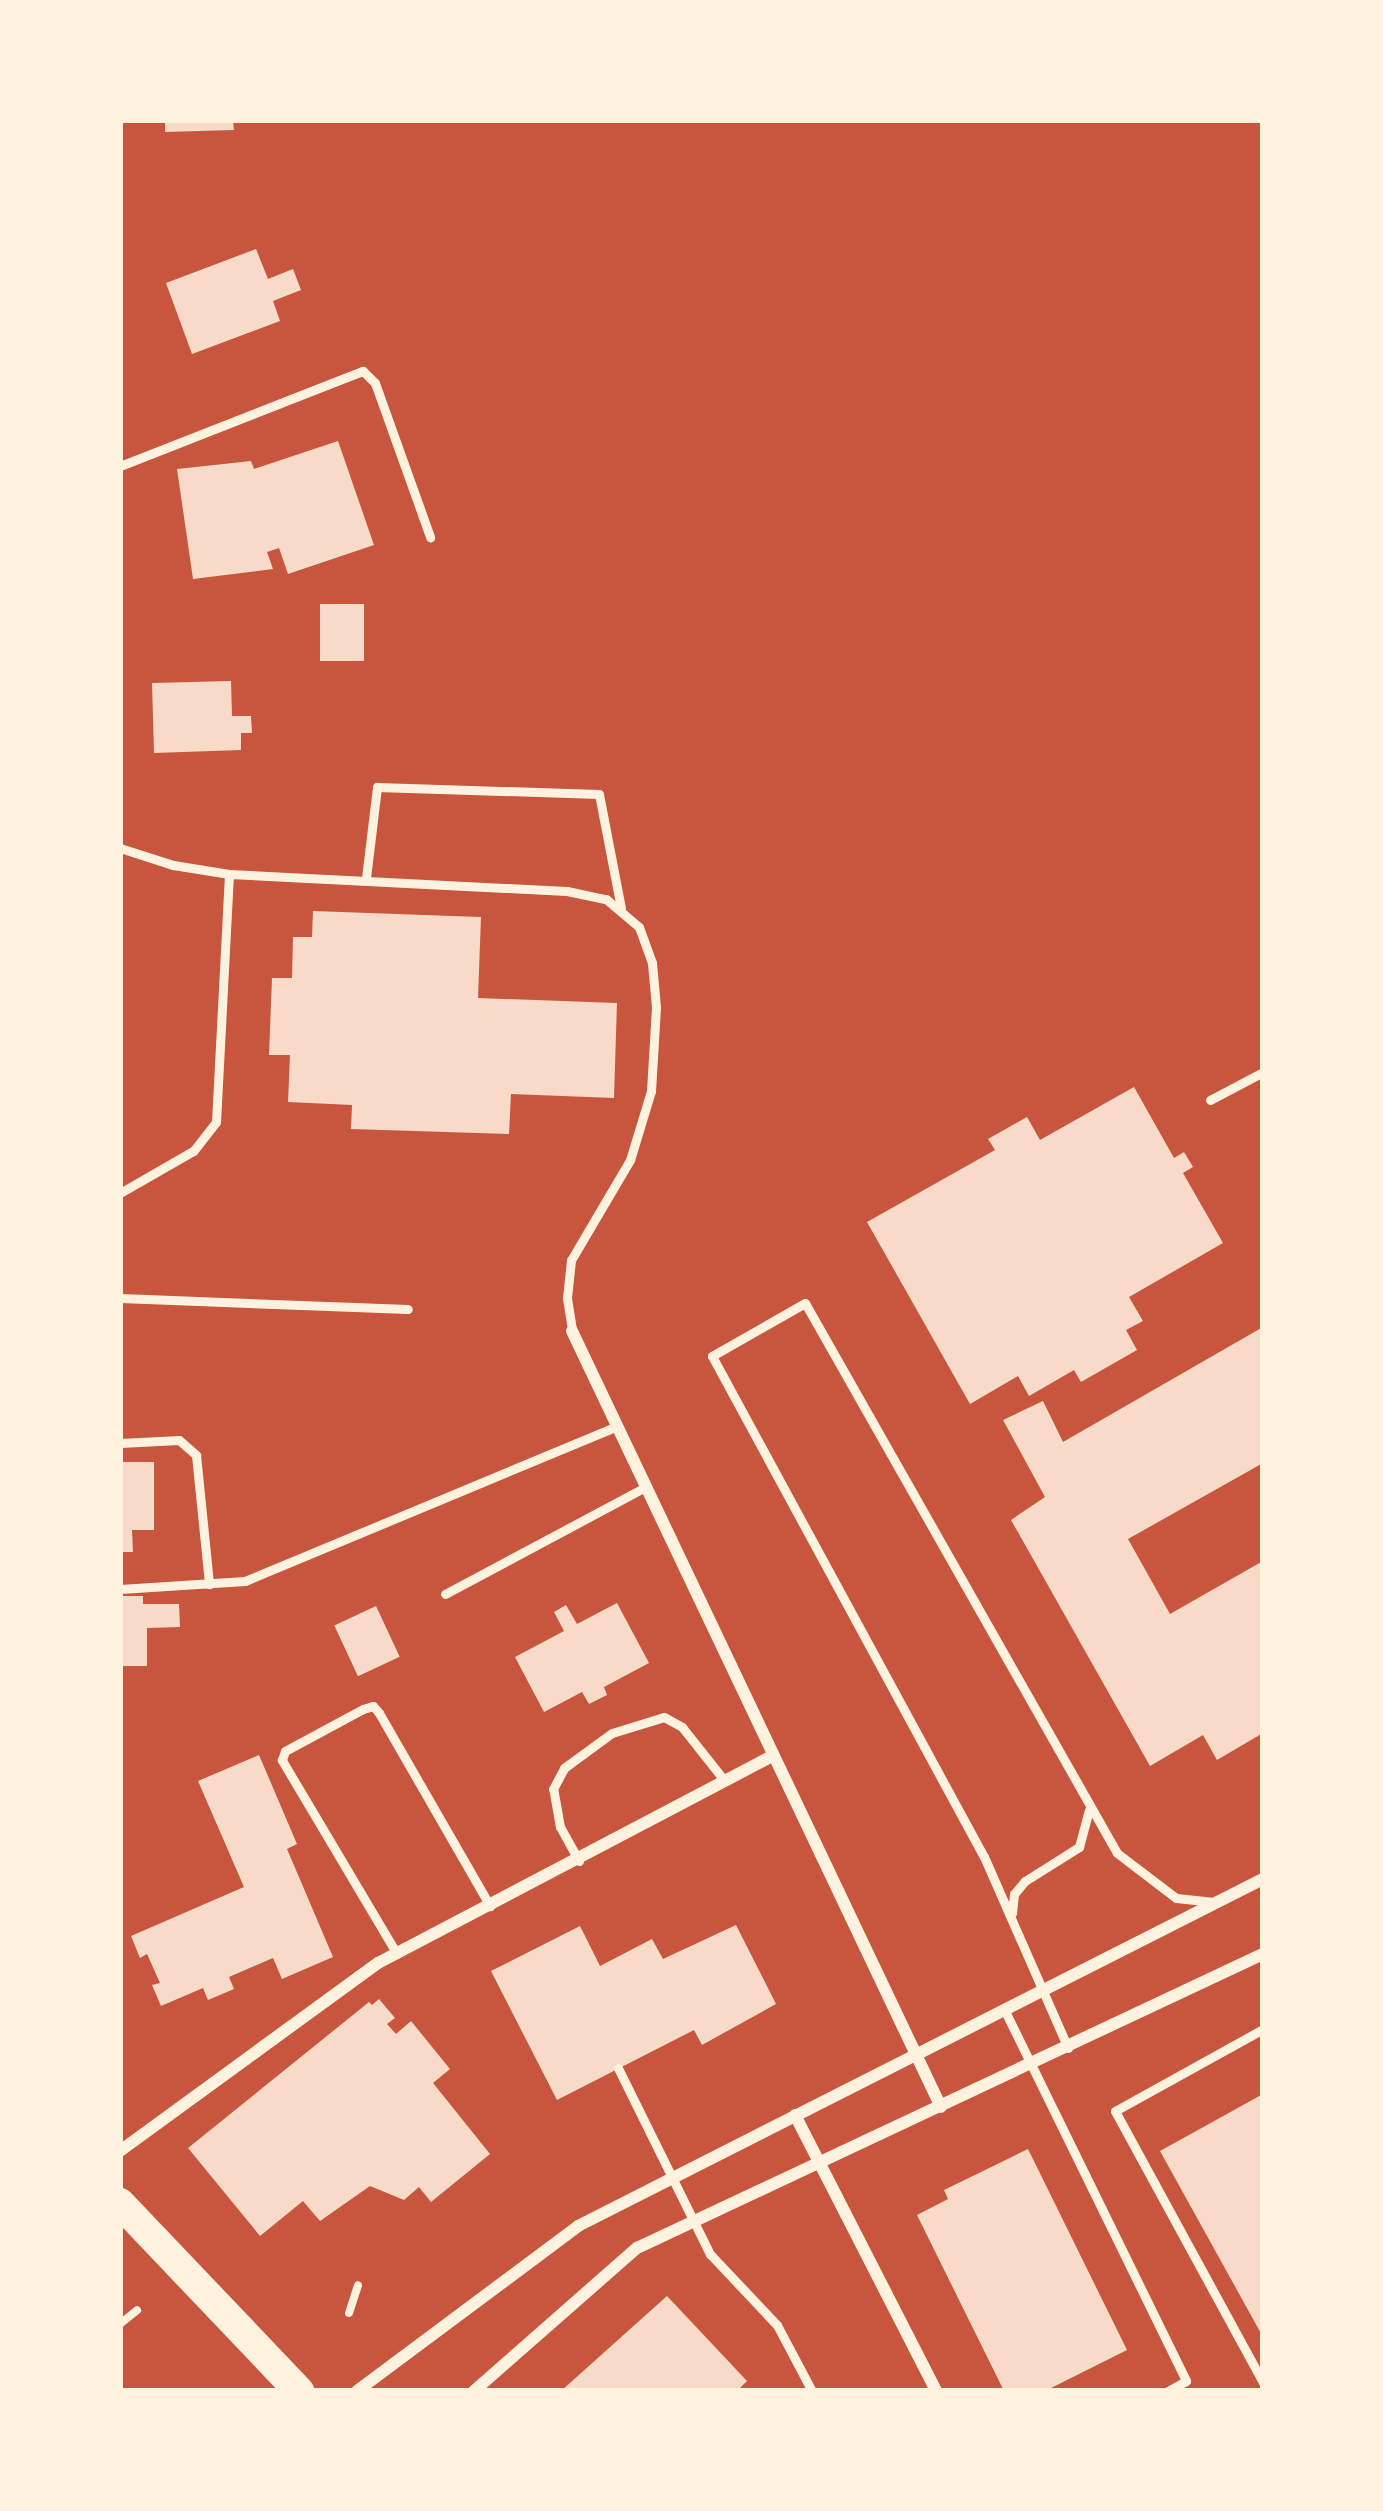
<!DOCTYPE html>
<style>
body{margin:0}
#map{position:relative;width:1383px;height:2511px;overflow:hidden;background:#c8553d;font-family:Inter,sans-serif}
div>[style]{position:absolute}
.building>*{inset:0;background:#f7dbc8;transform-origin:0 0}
.path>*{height:8px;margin:-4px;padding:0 4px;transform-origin:4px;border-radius:4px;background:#fff3e0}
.service>*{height:9px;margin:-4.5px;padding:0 4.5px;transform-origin:4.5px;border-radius:4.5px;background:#fff3e0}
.minor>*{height:12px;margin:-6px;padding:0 6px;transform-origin:6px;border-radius:6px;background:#fff3e0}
.primary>*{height:30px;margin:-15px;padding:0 15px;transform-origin:15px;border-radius:15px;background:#fff3e0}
span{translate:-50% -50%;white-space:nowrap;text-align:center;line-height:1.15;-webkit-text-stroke:9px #fff3e0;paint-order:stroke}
.frame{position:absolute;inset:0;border:123px solid #fff3e0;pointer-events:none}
</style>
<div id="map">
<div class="building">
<i style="clip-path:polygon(165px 120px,233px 120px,234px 130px,165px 132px)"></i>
<i style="clip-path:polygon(256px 249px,268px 279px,293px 269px,301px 290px,273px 301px,280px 321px,192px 354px,166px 283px)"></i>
<i style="clip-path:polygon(338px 441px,374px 545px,288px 574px,279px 548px,267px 552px,273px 569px,193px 579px,177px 469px,251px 461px,254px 469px)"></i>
<i style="left:320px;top:604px;width:44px;height:57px"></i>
<i style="clip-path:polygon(231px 681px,232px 716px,251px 716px,252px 733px,241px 733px,241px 750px,154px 753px,152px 683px)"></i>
<i style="clip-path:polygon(313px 911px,481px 917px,478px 998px,617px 1003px,614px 1098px,511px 1094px,509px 1134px,351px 1129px,352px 1105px,288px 1102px,290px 1055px,269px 1055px,272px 978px,292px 978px,293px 937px,312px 937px)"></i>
<i style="clip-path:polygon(1134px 1087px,1174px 1158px,1184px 1152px,1193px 1167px,1183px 1173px,1223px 1243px,1129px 1297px,1143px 1321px,1126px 1330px,1137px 1350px,1081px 1382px,1074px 1370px,1029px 1396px,1018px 1376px,970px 1404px,867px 1222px,995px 1150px,988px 1139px,1027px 1117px,1040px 1140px)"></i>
<i style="clip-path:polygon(1263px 1327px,1263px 1463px,1128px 1539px,1170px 1614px,1263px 1561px,1263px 1733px,1217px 1760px,1203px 1735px,1150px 1766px,1011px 1520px,1045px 1497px,1003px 1420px,1043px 1401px,1063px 1442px)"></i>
<i style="clip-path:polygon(123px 1462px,154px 1462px,154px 1530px,132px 1530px,133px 1552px,120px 1552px)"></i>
<i style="clip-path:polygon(123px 1596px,143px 1596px,143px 1604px,179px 1604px,180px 1627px,147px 1628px,147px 1666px,120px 1666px)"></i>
<i style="clip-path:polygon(617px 1603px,649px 1663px,604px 1687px,607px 1695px,589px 1704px,582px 1692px,544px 1712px,515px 1657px,564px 1631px,554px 1612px,566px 1605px,577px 1624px)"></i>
<i style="left:376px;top:1606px;width:56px;height:46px;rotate:65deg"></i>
<i style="clip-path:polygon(259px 1755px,297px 1844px,287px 1849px,333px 1957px,282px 1979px,273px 1958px,229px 1977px,234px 1989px,208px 2000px,203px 1988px,161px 2006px,152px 1985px,160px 1983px,147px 1954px,140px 1958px,131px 1936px,244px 1887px,198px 1781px)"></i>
<i style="clip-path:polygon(736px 1925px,776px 2004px,702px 2045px,694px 2030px,557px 2100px,491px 1971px,580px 1926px,600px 1966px,652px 1939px,663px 1959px)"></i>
<i style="clip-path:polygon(379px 1999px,395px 2018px,387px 2024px,396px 2034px,411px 2021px,450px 2069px,433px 2083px,490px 2154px,431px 2202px,419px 2187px,404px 2200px,370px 2186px,320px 2221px,303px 2201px,260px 2236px,188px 2148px,369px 2002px,372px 2005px)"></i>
<i style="clip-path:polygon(1263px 2094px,1263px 2337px,1160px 2151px)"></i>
<i style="clip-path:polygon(1028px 2149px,1127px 2350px,1045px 2391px,1004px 2391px,917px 2215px,948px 2199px,944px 2190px)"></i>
<i style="clip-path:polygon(667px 2296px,747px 2381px,737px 2391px,561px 2391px)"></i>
</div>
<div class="path">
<i style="left:349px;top:2313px;width:29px;rotate:-72deg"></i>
<i style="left:120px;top:2324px;width:22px;rotate:-39deg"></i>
</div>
<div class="service">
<i style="left:120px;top:466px;width:261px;rotate:-21.4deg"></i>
<i style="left:363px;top:371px;width:17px;rotate:45deg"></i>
<i style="left:375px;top:383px;width:164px;rotate:70.3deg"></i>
<i style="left:120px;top:848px;width:56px;rotate:17.8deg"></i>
<i style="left:173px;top:865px;width:57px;rotate:9.1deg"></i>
<i style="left:229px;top:874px;width:248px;rotate:93deg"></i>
<i style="left:216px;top:1122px;width:37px;rotate:128deg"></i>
<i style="left:193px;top:1151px;width:84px;rotate:150.1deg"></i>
<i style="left:229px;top:874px;width:338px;rotate:2.9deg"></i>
<i style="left:567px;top:891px;width:40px;rotate:12deg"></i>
<i style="left:606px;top:899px;width:43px;rotate:40.3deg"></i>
<i style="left:639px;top:927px;width:38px;rotate:70deg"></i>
<i style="left:652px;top:963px;width:44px;rotate:84.8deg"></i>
<i style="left:656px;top:1007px;width:84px;rotate:93.4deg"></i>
<i style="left:651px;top:1091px;width:72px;rotate:106.9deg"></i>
<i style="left:630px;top:1160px;width:116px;rotate:120.5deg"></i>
<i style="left:571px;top:1260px;width:38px;rotate:96deg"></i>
<i style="left:567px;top:1298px;width:33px;rotate:81deg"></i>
<i style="left:366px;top:878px;width:92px;rotate:-83.1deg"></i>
<i style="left:377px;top:787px;width:222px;rotate:1.8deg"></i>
<i style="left:599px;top:794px;width:116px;rotate:79.1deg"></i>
<i style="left:1210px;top:1100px;width:60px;rotate:-27.8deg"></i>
<i style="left:120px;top:1298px;width:288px;rotate:2.2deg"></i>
<i style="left:120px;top:1443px;width:59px;rotate:-2.9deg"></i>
<i style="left:179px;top:1440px;width:23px;rotate:41deg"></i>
<i style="left:196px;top:1455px;width:130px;rotate:84.2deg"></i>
<i style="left:120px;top:1589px;width:125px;rotate:-3.7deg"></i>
<i style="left:245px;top:1581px;width:404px;rotate:-22.6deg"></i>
<i style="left:445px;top:1594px;width:229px;rotate:-28.1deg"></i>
<i style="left:579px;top:1861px;width:39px;rotate:-119deg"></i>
<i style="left:560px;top:1827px;width:39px;rotate:-100deg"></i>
<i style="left:553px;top:1789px;width:24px;rotate:-62deg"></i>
<i style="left:564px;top:1768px;width:59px;rotate:-36.1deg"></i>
<i style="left:612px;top:1733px;width:54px;rotate:-17.1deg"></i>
<i style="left:664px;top:1717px;width:21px;rotate:29deg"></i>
<i style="left:682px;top:1727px;width:68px;rotate:51.6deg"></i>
<i style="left:1012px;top:1913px;width:19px;rotate:-84deg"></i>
<i style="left:1014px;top:1894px;width:17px;rotate:-50deg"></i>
<i style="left:1025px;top:1881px;width:64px;rotate:-32.2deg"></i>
<i style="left:1079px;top:1847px;width:38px;rotate:-75deg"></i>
<i style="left:397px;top:1954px;width:226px;rotate:-120.7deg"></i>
<i style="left:282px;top:1760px;width:9px;rotate:-72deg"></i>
<i style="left:285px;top:1751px;width:89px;rotate:-28.3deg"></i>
<i style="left:363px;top:1709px;width:10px;rotate:-17deg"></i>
<i style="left:373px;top:1706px;width:9px;rotate:49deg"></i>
<i style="left:379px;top:1713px;width:223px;rotate:60.1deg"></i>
<i style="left:1004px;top:2009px;width:414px;rotate:63.9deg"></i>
<i style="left:1186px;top:2381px;width:21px;rotate:151deg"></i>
<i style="left:1263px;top:2029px;width:169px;rotate:151deg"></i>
<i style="left:1115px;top:2111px;width:310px;rotate:61.4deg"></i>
<i style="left:1068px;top:2048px;width:209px;rotate:-113.7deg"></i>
<i style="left:984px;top:1857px;width:570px;rotate:-118.5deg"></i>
<i style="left:712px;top:1356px;width:107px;rotate:-29.7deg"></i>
<i style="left:805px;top:1303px;width:632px;rotate:60.43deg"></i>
<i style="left:1117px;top:1853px;width:74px;rotate:37.3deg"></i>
<i style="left:1176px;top:1898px;width:36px;rotate:6deg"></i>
<i style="left:618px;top:2068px;width:208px;rotate:63.7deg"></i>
<i style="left:710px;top:2254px;width:98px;rotate:46.7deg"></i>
<i style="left:777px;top:2325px;width:75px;rotate:62.1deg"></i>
</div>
<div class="minor">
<i style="left:572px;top:1331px;width:859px;rotate:64.57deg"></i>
<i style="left:795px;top:2115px;width:310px;rotate:62.9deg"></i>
<i style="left:120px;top:2151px;width:319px;rotate:-36.1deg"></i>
<i style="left:378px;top:1963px;width:446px;rotate:-27.7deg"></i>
<i style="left:357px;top:2391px;width:276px;rotate:-36.7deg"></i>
<i style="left:578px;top:2226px;width:768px;rotate:-26.87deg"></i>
<i style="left:474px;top:2391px;width:217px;rotate:-41.3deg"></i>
<i style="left:637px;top:2248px;width:692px;rotate:-25.16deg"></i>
</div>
<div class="primary">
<i style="left:120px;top:2203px;width:260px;rotate:46.4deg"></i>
</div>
<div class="frame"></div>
</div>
